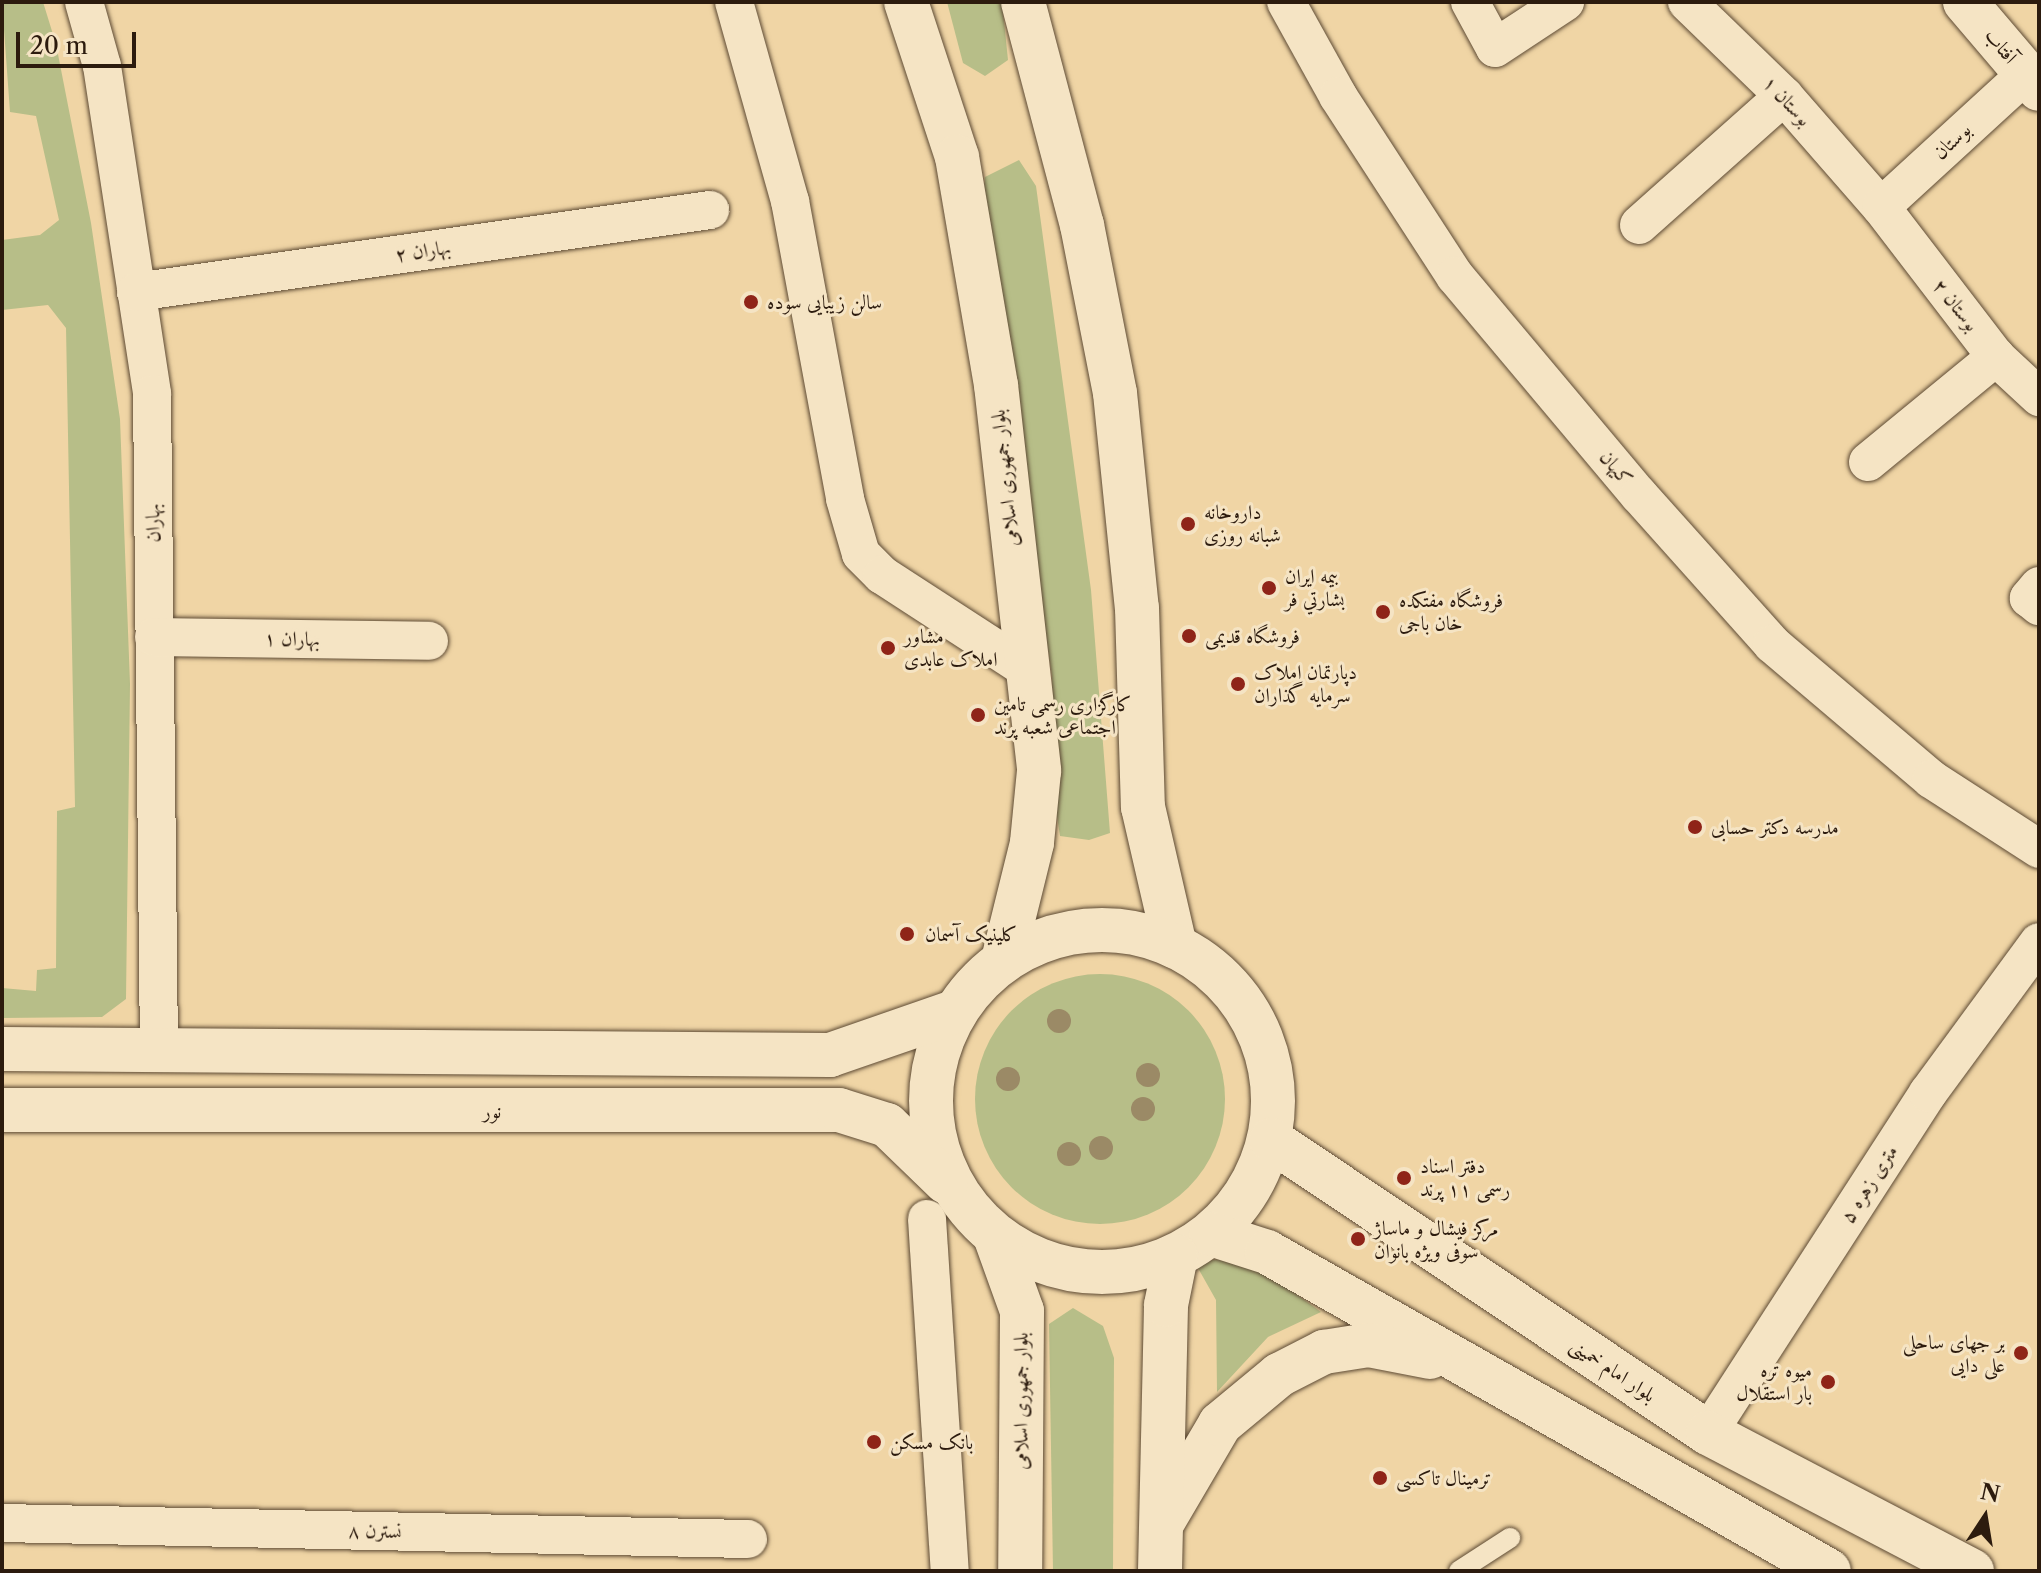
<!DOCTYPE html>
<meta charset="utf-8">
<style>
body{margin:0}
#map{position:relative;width:2041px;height:1573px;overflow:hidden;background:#f0d5a5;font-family:"Libre Caslon Text",Amiri,serif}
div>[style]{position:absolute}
.green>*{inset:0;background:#b7be88}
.round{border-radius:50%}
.roads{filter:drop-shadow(0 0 2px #5d4a34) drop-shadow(0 0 2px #5d4a34)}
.lane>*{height:20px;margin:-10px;padding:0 10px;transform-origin:10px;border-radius:10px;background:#f5e4c4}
.street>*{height:38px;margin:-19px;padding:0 19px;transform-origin:19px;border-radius:19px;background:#f5e4c4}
.secondary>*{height:44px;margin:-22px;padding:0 22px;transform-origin:22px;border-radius:22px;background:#f5e4c4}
.secondary>.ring{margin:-22px;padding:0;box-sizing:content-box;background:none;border:44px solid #f5e4c4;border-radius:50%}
.trees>*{width:24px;height:24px;margin:-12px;border-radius:50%;background:#9b8a66}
.dots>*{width:22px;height:22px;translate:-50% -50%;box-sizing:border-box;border:4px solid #f5e4c4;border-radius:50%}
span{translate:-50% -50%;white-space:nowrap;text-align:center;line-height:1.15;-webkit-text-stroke:6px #f5e4c4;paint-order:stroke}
.street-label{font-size:20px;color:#2c1b0e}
.poi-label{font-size:20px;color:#2c1b0e}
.left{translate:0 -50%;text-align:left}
.right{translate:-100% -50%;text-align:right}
.frame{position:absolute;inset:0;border:4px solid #2c1b0e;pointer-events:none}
.north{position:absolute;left:1945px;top:1477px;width:80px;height:80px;-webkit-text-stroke:6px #f5e4c4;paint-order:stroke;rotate:12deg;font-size:22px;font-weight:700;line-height:32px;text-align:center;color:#2c1b0e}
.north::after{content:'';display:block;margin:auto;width:28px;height:36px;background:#2c1b0e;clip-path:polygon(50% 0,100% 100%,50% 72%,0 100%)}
.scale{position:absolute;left:16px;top:32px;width:120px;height:36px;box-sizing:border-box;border:4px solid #2c1b0e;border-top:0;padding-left:10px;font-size:24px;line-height:28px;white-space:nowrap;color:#2c1b0e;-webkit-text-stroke:6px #f5e4c4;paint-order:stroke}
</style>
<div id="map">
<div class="green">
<i style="clip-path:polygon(2px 2px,43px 2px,56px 44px,91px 223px,120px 419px,130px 684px,126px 999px,102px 1017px,2px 1018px,2px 988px,36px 991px,37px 970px,56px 968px,57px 811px,75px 807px,66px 328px,48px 305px,2px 310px,2px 240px,40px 235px,59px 220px,36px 116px,10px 112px)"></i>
<i style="clip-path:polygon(947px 2px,1002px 2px,1008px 60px,985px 76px,963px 63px)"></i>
<i style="clip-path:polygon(1019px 160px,1036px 186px,1091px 590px,1110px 833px,1089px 840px,1060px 836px,1053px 790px,1052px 676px,981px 216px,985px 177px)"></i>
<i class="round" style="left:975px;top:974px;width:250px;height:250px"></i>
<i style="clip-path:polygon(1246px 1258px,1321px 1312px,1268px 1337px,1217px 1392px,1216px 1300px,1194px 1261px)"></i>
<i style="clip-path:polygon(1073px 1308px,1103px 1326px,1114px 1358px,1113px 1571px,1053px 1571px,1049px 1324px)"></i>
</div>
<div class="roads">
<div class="lane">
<i style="left:1459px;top:1571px;width:61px;rotate:-32.9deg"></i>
</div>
<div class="street">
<i style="left:84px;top:2px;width:66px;rotate:74.3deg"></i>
<i style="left:102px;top:66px;width:332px;rotate:81.3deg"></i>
<i style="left:152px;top:394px;width:657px;rotate:89.39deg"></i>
<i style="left:734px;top:2px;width:207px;rotate:74.3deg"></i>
<i style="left:790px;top:201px;width:303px;rotate:79.5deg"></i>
<i style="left:845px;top:499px;width:57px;rotate:73.8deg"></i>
<i style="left:861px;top:554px;width:30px;rotate:45deg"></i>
<i style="left:882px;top:575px;width:171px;rotate:33deg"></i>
<i style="left:1286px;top:2px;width:107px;rotate:61deg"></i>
<i style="left:1338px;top:96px;width:215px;rotate:57deg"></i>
<i style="left:1455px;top:276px;width:286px;rotate:50deg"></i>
<i style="left:1639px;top:495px;width:200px;rotate:48.2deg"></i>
<i style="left:1772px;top:644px;width:209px;rotate:40.3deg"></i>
<i style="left:1931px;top:779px;width:129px;rotate:32.9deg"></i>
<i style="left:1470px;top:2px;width:52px;rotate:61.5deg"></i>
<i style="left:1495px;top:48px;width:84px;rotate:-33.3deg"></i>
<i style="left:1687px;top:2px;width:135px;rotate:44.1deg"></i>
<i style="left:1784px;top:96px;width:147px;rotate:48.9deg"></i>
<i style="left:1881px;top:207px;width:189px;rotate:52.5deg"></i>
<i style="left:1996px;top:357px;width:59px;rotate:42.9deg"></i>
<i style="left:1881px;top:207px;width:195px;rotate:-42.5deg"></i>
<i style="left:1639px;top:225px;width:194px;rotate:-41.7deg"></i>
<i style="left:136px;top:292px;width:580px;rotate:-8.13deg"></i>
<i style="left:1868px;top:462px;width:166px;rotate:-39.4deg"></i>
<i style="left:2039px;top:586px;width:16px;rotate:130deg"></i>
<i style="left:2029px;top:598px;width:13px;rotate:39deg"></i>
<i style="left:154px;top:637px;width:275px;rotate:0.8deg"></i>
<i style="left:927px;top:1219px;width:353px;rotate:86.3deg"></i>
<i style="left:1708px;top:1433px;width:405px;rotate:-57.1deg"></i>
<i style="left:1928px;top:1093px;width:187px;rotate:-53.7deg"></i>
<i style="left:2px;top:1523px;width:746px;rotate:1.23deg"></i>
</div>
<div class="secondary">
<i style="left:906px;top:2px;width:163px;rotate:71.8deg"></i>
<i style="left:957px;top:157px;width:231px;rotate:80.3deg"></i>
<i style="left:996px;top:385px;width:388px;rotate:83.6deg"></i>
<i style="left:1039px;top:771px;width:72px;rotate:95.6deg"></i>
<i style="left:1032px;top:843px;width:121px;rotate:103.9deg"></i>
<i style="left:1023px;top:2px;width:231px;rotate:75.2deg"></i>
<i style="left:1082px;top:225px;width:171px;rotate:78.9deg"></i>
<i style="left:1115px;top:393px;width:216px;rotate:84.2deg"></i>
<i style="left:1137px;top:608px;width:199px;rotate:88.3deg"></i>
<i style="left:1143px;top:807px;width:143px;rotate:77deg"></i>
<i style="left:1965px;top:2px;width:114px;rotate:49.6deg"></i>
<i class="ring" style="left:931px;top:930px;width:298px;height:298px"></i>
<i style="left:2px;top:1049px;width:828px;rotate:0.42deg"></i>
<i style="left:830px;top:1055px;width:131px;rotate:-19.1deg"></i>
<i style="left:2px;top:1110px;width:837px"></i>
<i style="left:839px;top:1110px;width:50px;rotate:17.4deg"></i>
<i style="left:887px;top:1125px;width:82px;rotate:44deg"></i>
<i style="left:1271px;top:1140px;width:526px;rotate:33.84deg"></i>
<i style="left:1708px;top:1433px;width:298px;rotate:27.6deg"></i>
<i style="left:1211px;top:1234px;width:59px;rotate:17.8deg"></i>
<i style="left:1267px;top:1252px;width:646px;rotate:29.58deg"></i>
<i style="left:995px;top:1236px;width:80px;rotate:70.2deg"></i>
<i style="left:1022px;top:1311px;width:260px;rotate:90.4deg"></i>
<i style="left:1162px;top:1523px;width:115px;rotate:-59.6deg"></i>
<i style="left:1220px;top:1424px;width:77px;rotate:-39.7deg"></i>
<i style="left:1279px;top:1375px;width:51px;rotate:-27.1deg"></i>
<i style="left:1324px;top:1352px;width:45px;rotate:-9deg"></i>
<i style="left:1368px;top:1345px;width:63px;rotate:11deg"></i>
<i style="left:1160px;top:1571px;width:266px;rotate:-88.7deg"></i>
<i style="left:1166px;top:1305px;width:50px;rotate:-78.5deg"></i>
</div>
</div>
<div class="trees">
<i style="left:1059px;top:1021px"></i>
<i style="left:1148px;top:1075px"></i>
<i style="left:1008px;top:1079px"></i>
<i style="left:1143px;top:1109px"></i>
<i style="left:1101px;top:1148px"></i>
<i style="left:1069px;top:1154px"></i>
</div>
<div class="dots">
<i style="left:751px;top:302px;background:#8f2418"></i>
<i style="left:1188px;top:524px;background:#8f2418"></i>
<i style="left:1269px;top:588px;background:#8f2418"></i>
<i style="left:1383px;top:612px;background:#8f2418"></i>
<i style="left:1189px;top:636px;background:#8f2418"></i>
<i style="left:888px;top:648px;background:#8f2418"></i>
<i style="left:1238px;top:684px;background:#8f2418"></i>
<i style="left:978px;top:715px;background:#8f2418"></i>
<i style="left:1695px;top:827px;background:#8f2418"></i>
<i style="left:907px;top:934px;background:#8f2418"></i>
<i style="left:1404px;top:1178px;background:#8f2418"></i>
<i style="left:1358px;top:1239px;background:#8f2418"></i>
<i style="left:2021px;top:1353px;background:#8f2418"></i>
<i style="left:1828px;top:1382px;background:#8f2418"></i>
<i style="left:874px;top:1442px;background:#8f2418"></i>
<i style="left:1380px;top:1478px;background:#8f2418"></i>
</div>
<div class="street-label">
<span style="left:2001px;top:46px;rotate:51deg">آفتاب</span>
<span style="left:1787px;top:101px;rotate:47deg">بوستان ۱</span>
<span style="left:1952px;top:141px;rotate:-43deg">بوستان</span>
<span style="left:423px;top:251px;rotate:-8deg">بهاران ۲</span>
<span style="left:1956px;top:305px;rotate:52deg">بوستان ۲</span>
<span style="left:1616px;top:468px;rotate:50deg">کیهان</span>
<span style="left:1005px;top:478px;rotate:-96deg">بلوار جمهوری اسلامی</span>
<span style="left:153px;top:523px;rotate:-91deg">بهاران</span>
<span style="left:292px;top:639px;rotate:1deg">بهاران ۱</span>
<span style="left:492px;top:1111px">نور</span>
<span style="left:1869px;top:1184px;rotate:-57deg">۵ متری زهره</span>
<span style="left:1613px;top:1370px;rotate:34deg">بلوار امام خمینی</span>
<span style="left:1021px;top:1401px;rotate:-90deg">بلوار جمهوری اسلامی</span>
<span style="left:375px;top:1531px;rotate:1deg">نسترن ۸</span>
</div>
<div class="poi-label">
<span class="left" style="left:767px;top:302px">سالن زیبایی سوده</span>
<span class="left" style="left:1204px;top:524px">داروخانه<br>شبانه روزی</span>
<span class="left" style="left:1285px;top:588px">بيمه ايران<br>بشارتي فر</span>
<span class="left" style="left:1399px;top:612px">فروشگاه مفتکده<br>خان باجی</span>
<span class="left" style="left:904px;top:648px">مشاور<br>املاک عابدی</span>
<span class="left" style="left:1205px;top:636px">فروشگاه قدیمی</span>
<span class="left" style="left:1254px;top:684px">دپارتمان املاک<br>سرمایه گذاران</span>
<span class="left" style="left:994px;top:716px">کارگزاری رسمی تامین<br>اجتماعی شعبه پرند</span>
<span class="left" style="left:1711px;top:827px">مدرسه دکتر حسابی</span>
<span class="left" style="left:925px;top:934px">کلینیک آسمان</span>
<span class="left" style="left:1420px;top:1178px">دفتر اسناد<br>رسمی ۱۱ پرند</span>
<span class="left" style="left:1374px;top:1240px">مرکز فیشال و ماساژ<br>سوفی ویژه بانوان</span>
<span class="right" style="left:2005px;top:1354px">بر جهای ساحلی<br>علی دایی</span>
<span class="right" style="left:1812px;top:1382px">میوه تره<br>بار استقلال</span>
<span class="left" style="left:890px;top:1442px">بانک مسکن</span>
<span class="left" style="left:1396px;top:1478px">ترمینال تاکسی</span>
</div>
<div class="frame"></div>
<div class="north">N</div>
<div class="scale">20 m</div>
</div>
